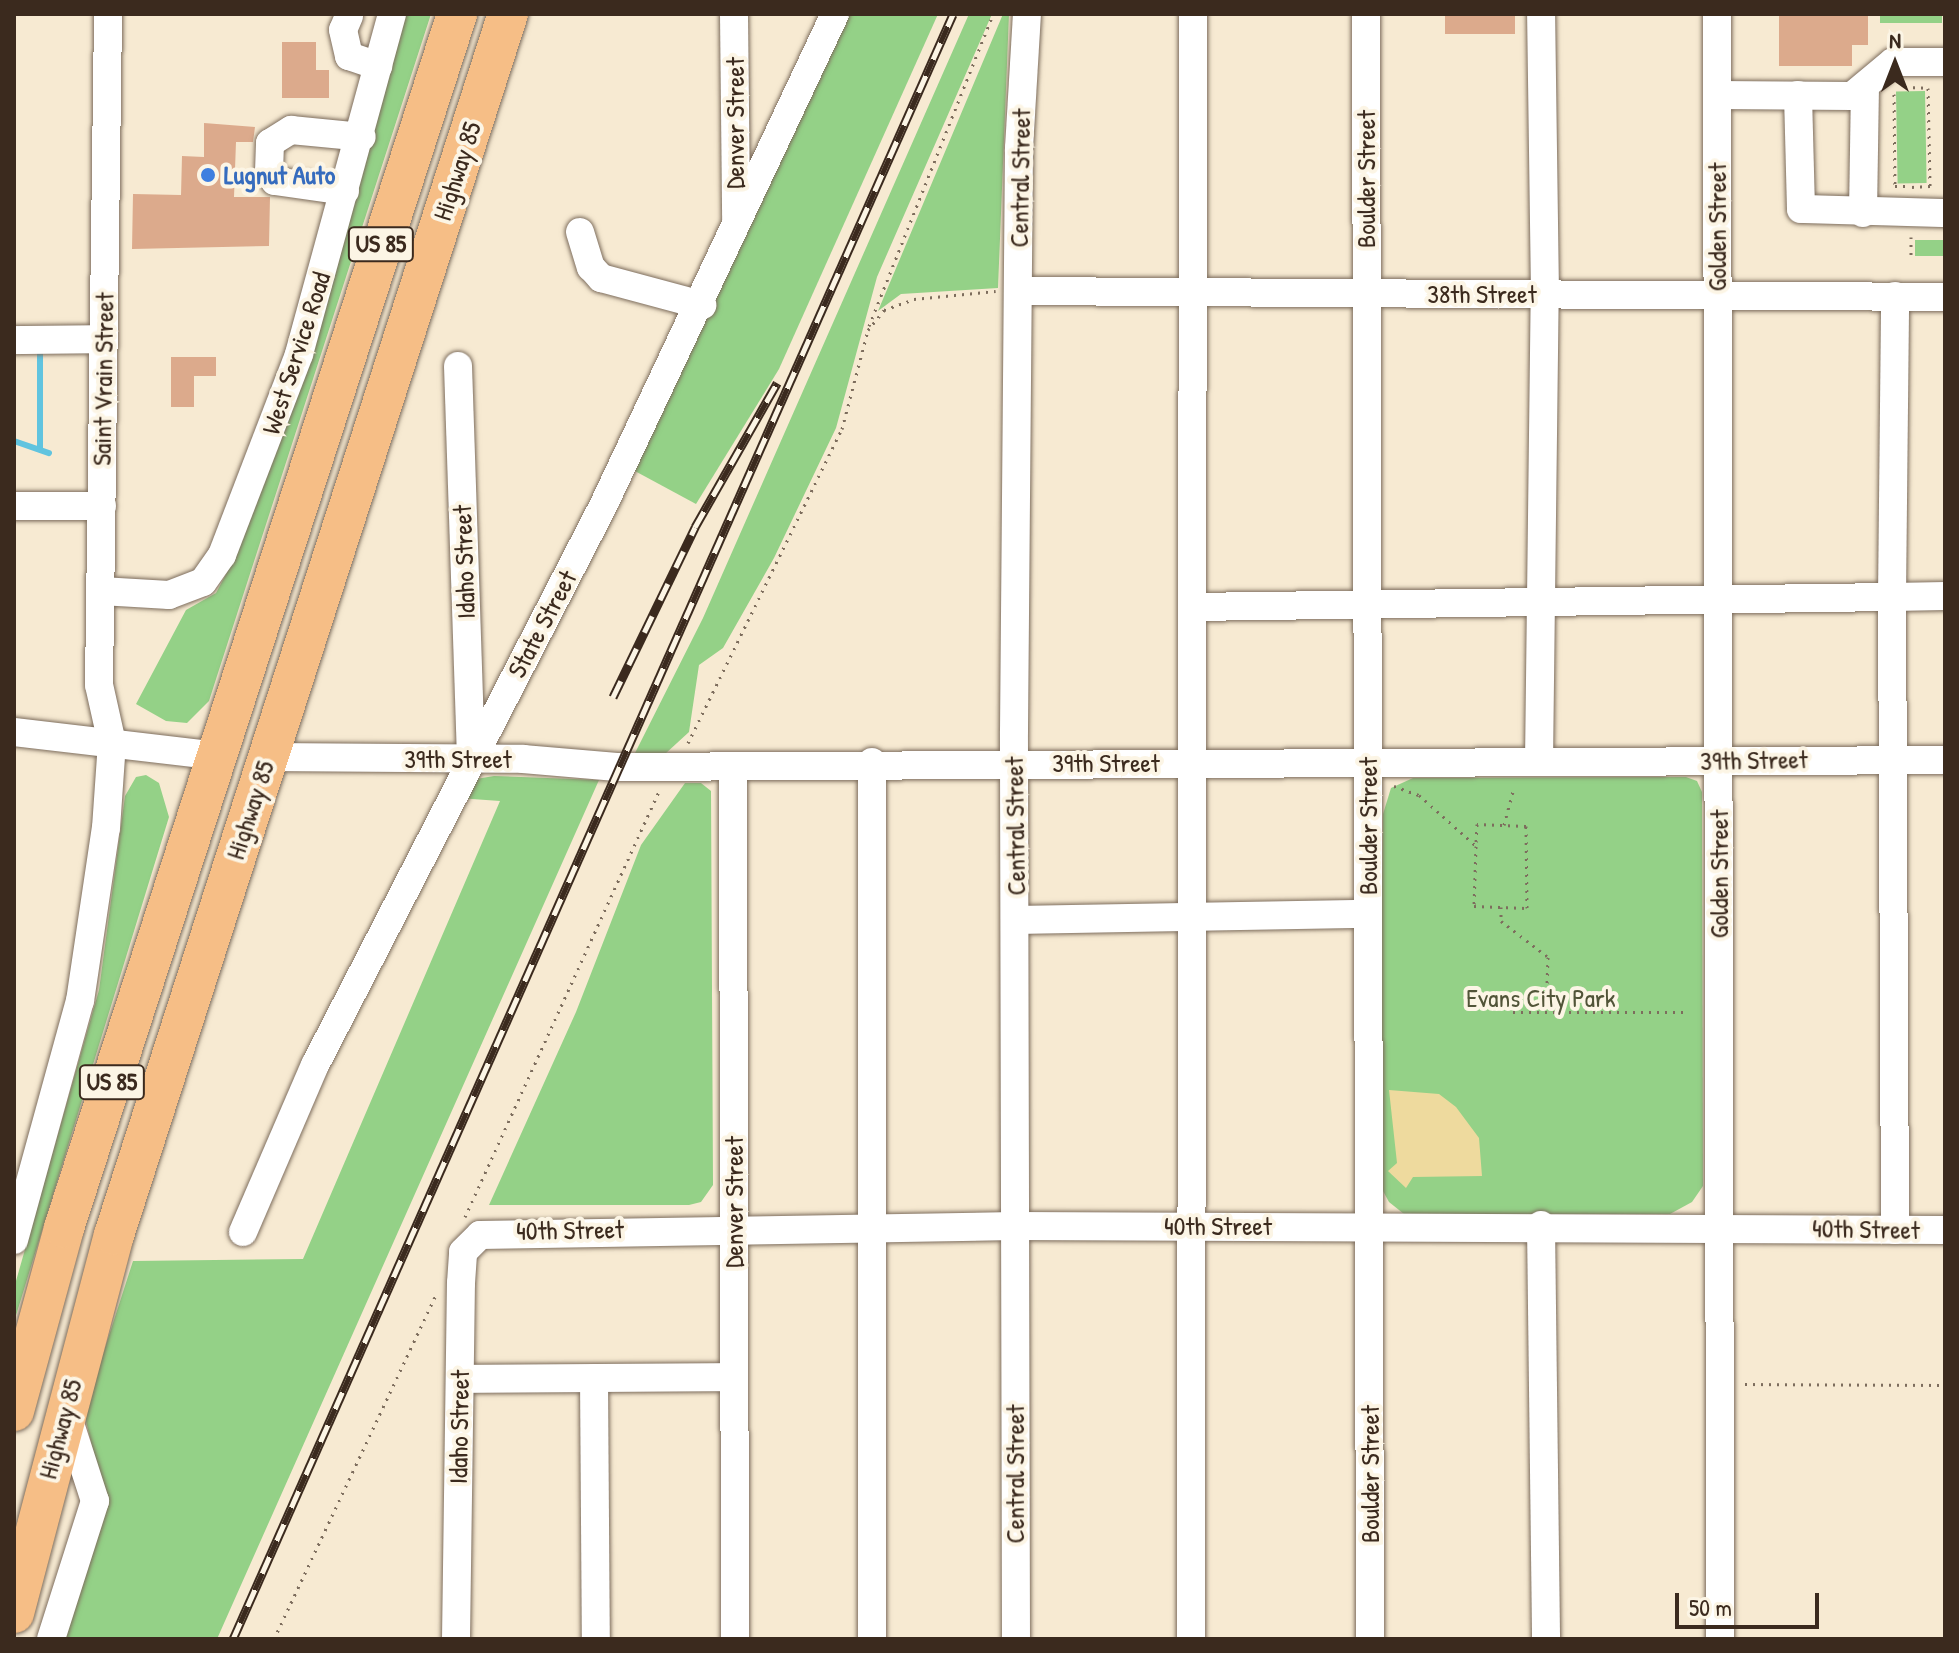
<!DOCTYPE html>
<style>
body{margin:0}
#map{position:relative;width:1959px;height:1653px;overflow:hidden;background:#f7ead2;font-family:"Patrick Hand",sans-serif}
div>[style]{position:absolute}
.green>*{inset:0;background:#94d187;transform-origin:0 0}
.sand>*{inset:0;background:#eeda9e}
.stream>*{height:6px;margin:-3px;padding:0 3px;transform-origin:3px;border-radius:3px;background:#61c4df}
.building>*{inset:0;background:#dcaa8c;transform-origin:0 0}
.path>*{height:3px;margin-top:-1.5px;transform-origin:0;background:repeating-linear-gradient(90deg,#7d6d5d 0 2px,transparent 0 8px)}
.roads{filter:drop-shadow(0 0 2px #7d6d5d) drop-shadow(0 0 2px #7d6d5d)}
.minor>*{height:28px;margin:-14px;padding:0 14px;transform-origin:14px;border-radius:14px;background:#fff}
.highway>*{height:40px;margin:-20px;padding:0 20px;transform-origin:20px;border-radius:20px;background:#f6be86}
.rail>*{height:9px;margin-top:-4.5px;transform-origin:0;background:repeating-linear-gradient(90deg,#fcf5e5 0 18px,#3b2a1e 0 36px);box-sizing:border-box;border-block:2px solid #3b2a1e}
.dots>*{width:22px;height:22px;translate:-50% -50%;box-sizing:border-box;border:4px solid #fcf5e5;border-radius:50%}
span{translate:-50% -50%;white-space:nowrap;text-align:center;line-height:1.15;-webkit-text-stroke:8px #fcf5e5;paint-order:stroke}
.shield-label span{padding:2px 6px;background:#fcf5e5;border:2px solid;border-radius:6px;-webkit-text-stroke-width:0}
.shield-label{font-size:24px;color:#3b2a1e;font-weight:700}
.street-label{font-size:26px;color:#3b2a1e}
.shop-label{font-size:26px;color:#366cbe;font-weight:700}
.left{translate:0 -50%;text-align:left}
.park-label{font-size:26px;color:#515438}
.frame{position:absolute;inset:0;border:16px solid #3b2a1e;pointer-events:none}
.north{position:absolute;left:1855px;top:24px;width:80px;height:80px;-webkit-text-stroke:6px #fcf5e5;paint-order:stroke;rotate:0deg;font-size:22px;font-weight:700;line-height:32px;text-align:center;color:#3b2a1e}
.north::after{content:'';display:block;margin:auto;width:28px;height:36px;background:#3b2a1e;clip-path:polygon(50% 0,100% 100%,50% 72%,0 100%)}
.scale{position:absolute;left:1675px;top:1593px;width:144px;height:36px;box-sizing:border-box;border:4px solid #3b2a1e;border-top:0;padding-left:10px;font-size:24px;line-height:28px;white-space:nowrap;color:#3b2a1e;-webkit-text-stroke:6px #fcf5e5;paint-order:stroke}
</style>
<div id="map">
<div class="green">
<i style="clip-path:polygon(406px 14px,431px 14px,217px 676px,209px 701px,187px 723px,166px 721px,136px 704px,186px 610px,216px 593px,233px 561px,292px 401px)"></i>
<i style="clip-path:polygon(846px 14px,938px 14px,779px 369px,696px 504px,633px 470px)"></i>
<i style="clip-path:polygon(969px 14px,992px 14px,877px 277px,836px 428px,774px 558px,723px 648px,699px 665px,689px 732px,665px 754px,635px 753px,703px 618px)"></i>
<i style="clip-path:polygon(1003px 14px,1009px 14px,998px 288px,901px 294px,878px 311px)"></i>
<i style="left:1880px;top:14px;width:62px;height:9px"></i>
<i style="left:1925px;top:91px;width:92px;height:29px;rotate:89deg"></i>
<i style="left:1915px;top:240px;width:30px;height:16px"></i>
<i style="clip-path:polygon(146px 775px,159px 783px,169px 817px,14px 1322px,14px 1288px,99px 990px,125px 796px,136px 777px)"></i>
<i style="clip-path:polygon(494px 776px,599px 780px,217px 1639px,64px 1639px,105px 1500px,84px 1413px,133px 1261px,303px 1259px,500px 801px,458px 798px,476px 779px)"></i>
<i style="clip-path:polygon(1686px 777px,1697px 781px,1702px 792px,1703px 1186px,1692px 1202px,1670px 1214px,1404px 1214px,1389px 1202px,1378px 1182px,1383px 814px,1391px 788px,1413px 778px)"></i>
<i style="clip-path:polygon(685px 783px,701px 783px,711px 791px,713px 1185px,701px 1202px,689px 1205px,489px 1205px,576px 1012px,641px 845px)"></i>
</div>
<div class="sand">
<i style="clip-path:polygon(1389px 1090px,1439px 1094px,1456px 1107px,1479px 1138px,1482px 1176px,1413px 1177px,1406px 1188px,1388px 1171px,1397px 1163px)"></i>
</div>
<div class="stream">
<i style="left:40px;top:351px;width:98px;rotate:90deg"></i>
<i style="left:14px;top:441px;width:37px;rotate:19deg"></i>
</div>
<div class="building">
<i style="left:1445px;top:14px;width:70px;height:20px"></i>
<i style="clip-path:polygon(1779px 14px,1868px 14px,1868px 45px,1852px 45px,1852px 66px,1779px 66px)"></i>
<i style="clip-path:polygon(282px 42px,316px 42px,316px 70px,329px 70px,329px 98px,282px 98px)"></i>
<i style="clip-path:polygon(204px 123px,255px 127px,253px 142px,236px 142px,234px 197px,270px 197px,269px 246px,132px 249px,133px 194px,181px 195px,182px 156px,204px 157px)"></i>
<i style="clip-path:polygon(171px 357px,216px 357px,216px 376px,194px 376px,194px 407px,171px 407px)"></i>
</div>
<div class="path">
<i style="left:1905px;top:87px;width:23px;rotate:2deg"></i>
<i style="left:1928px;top:88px;width:98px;rotate:88.8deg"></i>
<i style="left:1930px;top:186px;width:19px;rotate:177deg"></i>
<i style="left:1894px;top:94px;width:92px;rotate:89.4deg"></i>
<i style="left:1895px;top:186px;width:16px"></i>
<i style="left:1911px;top:237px;width:21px;rotate:90deg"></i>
<i style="left:869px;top:326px;width:336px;rotate:-68.3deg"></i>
<i style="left:688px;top:743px;width:350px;rotate:-63.9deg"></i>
<i style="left:842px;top:429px;width:102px;rotate:-75.3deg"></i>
<i style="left:868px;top:330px;width:26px;rotate:-51deg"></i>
<i style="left:884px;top:310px;width:32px;rotate:-20deg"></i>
<i style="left:914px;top:299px;width:82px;rotate:-5.6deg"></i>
<i style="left:1394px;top:786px;width:27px;rotate:20deg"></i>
<i style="left:1419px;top:795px;width:76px;rotate:41.8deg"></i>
<i style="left:1476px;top:846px;width:60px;rotate:91.9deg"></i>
<i style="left:1474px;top:906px;width:53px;rotate:2.2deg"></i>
<i style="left:1527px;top:908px;width:82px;rotate:-90.7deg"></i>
<i style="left:1526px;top:826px;width:49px;rotate:-177.7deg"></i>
<i style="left:1477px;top:824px;width:22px;rotate:93deg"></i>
<i style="left:1504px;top:825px;width:35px;rotate:-75deg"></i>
<i style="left:1501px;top:907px;width:14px;rotate:90deg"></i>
<i style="left:1501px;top:921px;width:59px;rotate:37.5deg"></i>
<i style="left:1548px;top:957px;width:54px;rotate:92.1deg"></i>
<i style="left:1513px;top:1012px;width:175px"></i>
<i style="left:465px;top:1217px;width:468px;rotate:-65.5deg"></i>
<i style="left:1745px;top:1384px;width:200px;rotate:0.3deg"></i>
<i style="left:274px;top:1639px;width:380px;rotate:-64.8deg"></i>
</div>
<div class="roads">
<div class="minor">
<i style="left:734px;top:14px;width:207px;rotate:89.4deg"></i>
<i style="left:1366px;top:14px;width:1625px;rotate:89.86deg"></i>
<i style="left:1717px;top:14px;width:1625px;rotate:89.89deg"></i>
<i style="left:349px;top:16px;width:15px;rotate:113deg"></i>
<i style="left:343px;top:30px;width:27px;rotate:77deg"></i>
<i style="left:349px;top:56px;width:31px;rotate:19deg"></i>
<i style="left:1717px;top:95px;width:135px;rotate:0.4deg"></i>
<i style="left:1852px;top:96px;width:53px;rotate:-39.7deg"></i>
<i style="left:1893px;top:62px;width:52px"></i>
<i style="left:1798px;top:95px;width:114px;rotate:88.5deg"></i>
<i style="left:1801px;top:209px;width:144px;rotate:1.6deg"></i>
<i style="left:345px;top:191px;width:71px;rotate:-171.9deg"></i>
<i style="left:275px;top:181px;width:11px;rotate:-124deg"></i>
<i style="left:269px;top:172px;width:29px;rotate:-88deg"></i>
<i style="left:270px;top:143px;width:25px;rotate:-32deg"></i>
<i style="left:291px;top:130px;width:71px;rotate:5.6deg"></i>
<i style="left:1863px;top:213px;width:127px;rotate:-89.1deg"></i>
<i style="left:580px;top:232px;width:37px;rotate:73deg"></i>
<i style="left:591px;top:267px;width:15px;rotate:48deg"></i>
<i style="left:601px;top:278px;width:105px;rotate:15deg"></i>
<i style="left:1018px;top:291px;width:927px;rotate:0.37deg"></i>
<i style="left:14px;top:340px;width:90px;rotate:-0.6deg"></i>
<i style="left:458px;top:366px;width:391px;rotate:88.1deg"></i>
<i style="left:14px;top:506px;width:88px"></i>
<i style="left:101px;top:591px;width:68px;rotate:3.4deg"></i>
<i style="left:169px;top:595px;width:36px;rotate:-21deg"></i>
<i style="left:203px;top:582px;width:33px;rotate:-55deg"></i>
<i style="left:222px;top:555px;width:215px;rotate:-69deg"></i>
<i style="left:299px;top:354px;width:352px;rotate:-74.7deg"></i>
<i style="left:1192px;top:607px;width:700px;rotate:-0.82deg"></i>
<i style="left:1892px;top:597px;width:301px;rotate:-89.4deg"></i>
<i style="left:14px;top:732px;width:205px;rotate:6.7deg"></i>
<i style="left:267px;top:757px;width:256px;rotate:0.4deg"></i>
<i style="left:523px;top:759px;width:94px;rotate:4.9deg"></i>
<i style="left:617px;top:767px;width:1328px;rotate:-0.3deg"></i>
<i style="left:1539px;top:762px;width:468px;rotate:-89.3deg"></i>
<i style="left:1545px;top:294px;width:280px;rotate:-90.8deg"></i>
<i style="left:733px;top:766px;width:873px;rotate:89.87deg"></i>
<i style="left:1015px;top:920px;width:353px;rotate:-1deg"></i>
<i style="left:1541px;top:1225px;width:414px;rotate:89.3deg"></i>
<i style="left:1895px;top:1230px;width:633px;rotate:-90.27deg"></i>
<i style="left:1892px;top:597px;width:53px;rotate:-1.1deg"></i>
<i style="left:243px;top:1232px;width:182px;rotate:-66.7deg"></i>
<i style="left:315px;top:1065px;width:631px;rotate:-62.74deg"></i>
<i style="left:604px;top:504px;width:542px;rotate:-64.76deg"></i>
<i style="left:14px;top:1240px;width:248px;rotate:-74.6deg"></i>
<i style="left:80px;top:1001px;width:175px;rotate:-81.5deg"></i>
<i style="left:106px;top:828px;width:85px;rotate:-86deg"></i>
<i style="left:112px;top:743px;width:59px;rotate:-102.6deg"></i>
<i style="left:99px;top:685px;width:671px;rotate:-89.23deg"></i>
<i style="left:594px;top:1378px;width:261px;rotate:89.6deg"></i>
<i style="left:460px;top:1379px;width:274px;rotate:-0.4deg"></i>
<i style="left:51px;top:1639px;width:145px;rotate:-72.3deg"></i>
<i style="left:95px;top:1501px;width:95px;rotate:-107.9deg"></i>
<i style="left:456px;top:1639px;width:356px;rotate:-89.2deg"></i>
<i style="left:461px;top:1283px;width:31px;rotate:-86deg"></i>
<i style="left:463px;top:1252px;width:24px;rotate:-45deg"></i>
<i style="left:480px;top:1235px;width:535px;rotate:-0.96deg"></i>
<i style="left:1015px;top:1226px;width:930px;rotate:0.25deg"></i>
<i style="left:872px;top:1639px;width:877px;rotate:-90deg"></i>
<i style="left:1016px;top:1639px;width:908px;rotate:-90.13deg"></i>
<i style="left:1014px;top:731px;width:583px;rotate:-89.51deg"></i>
<i style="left:1019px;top:148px;width:134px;rotate:-86.6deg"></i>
<i style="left:1191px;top:1639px;width:1625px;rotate:-89.93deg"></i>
</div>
<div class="highway">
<i style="left:14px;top:1411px;width:190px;rotate:-74.7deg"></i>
<i style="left:64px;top:1228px;width:1276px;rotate:-72.06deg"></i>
<i style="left:14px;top:1613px;width:391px;rotate:-75.2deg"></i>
<i style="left:114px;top:1235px;width:1283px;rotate:-72.12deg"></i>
</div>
</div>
<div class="rail">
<i style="left:613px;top:697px;width:189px;rotate:-64.2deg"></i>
<i style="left:695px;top:527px;width:166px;rotate:-60.3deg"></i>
<i style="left:233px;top:1639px;width:1777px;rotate:-66.1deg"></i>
</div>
<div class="dots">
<i style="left:208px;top:175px;background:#3f7fe0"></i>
</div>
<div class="shield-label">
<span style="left:381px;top:244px">US 85</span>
<span style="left:112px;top:1082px">US 85</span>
</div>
<div class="street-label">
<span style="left:735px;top:123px;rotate:-90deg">Denver Street</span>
<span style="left:457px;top:171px;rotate:-72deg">Highway 85</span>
<span style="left:1020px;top:178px;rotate:-89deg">Central Street</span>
<span style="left:1366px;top:179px;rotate:-90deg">Boulder Street</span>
<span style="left:1717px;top:227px;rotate:-90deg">Golden Street</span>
<span style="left:1482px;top:294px">38th Street</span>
<span style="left:296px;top:353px;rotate:-72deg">West Service Road</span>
<span style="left:103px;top:379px;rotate:-89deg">Saint Vrain Street</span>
<span style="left:464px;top:562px;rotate:-92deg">Idaho Street</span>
<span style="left:542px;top:624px;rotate:-62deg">State Street</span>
<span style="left:458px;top:759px">39th Street</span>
<span style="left:1754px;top:760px;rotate:-1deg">39th Street</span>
<span style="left:1106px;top:763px">39th Street</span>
<span style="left:250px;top:810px;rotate:-72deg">Highway 85</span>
<span style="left:1015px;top:826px;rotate:-91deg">Central Street</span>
<span style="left:1368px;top:826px;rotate:-90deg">Boulder Street</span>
<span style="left:1719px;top:874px;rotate:-90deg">Golden Street</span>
<span style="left:734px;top:1202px;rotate:-90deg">Denver Street</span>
<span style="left:1218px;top:1226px">40th Street</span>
<span style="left:1866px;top:1229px;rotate:1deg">40th Street</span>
<span style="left:570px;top:1230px;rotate:-1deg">40th Street</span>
<span style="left:459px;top:1427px;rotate:-89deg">Idaho Street</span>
<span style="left:60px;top:1429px;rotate:-75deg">Highway 85</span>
<span style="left:1015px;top:1474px;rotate:-90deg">Central Street</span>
<span style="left:1370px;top:1474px;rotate:-90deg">Boulder Street</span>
</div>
<div class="shop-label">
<span class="left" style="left:224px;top:175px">Lugnut Auto</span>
</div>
<div class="park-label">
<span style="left:1541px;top:998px">Evans City Park</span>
</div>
<div class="frame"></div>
<div class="north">N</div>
<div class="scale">50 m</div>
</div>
